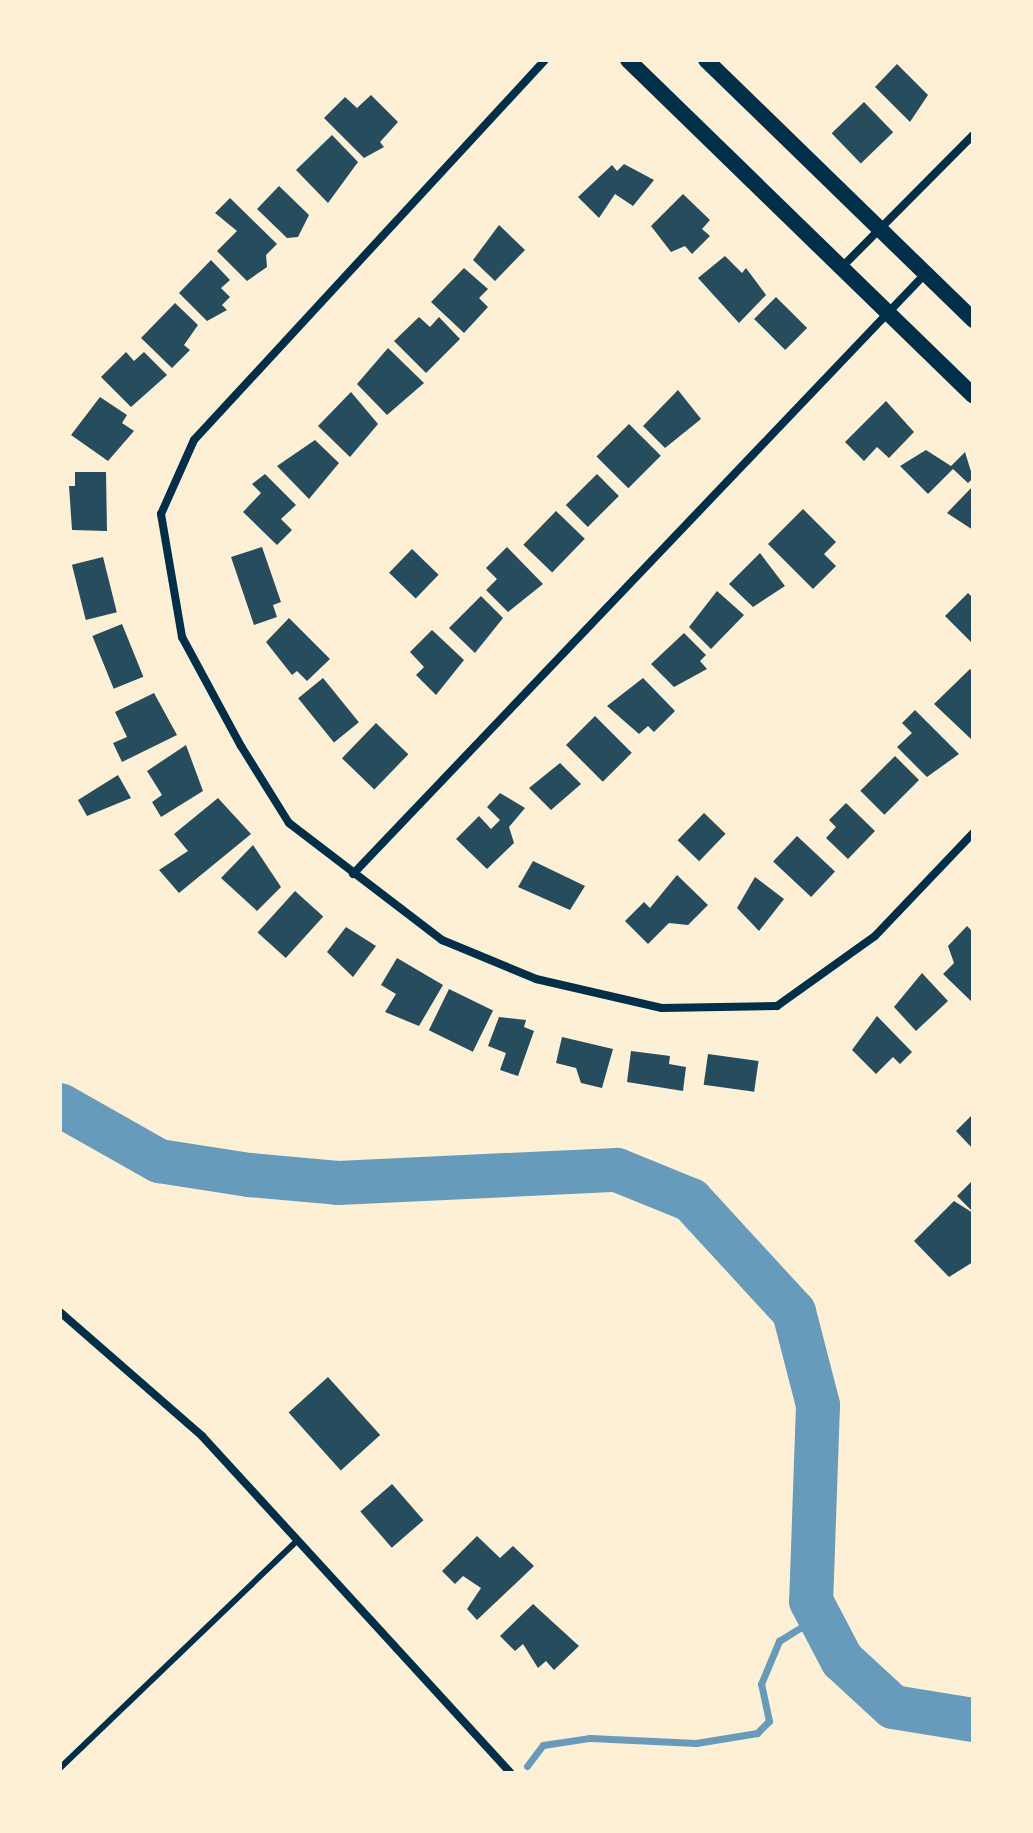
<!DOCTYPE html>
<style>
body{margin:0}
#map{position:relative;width:1033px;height:1833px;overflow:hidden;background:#fdf0d5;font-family:Lato,sans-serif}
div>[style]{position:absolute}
.stream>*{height:7px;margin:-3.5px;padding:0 3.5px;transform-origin:3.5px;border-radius:3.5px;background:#669bbc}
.river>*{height:44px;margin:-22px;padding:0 22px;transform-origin:22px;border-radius:22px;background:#669bbc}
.building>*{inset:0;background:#264d5e;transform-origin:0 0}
.service>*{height:6px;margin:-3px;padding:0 3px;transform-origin:3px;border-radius:3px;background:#003049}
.minor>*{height:8px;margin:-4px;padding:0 4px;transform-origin:4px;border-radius:4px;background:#003049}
.secondary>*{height:16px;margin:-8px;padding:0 8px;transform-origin:8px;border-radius:8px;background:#003049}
span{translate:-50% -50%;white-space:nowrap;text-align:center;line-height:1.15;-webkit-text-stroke:7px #fdf0d5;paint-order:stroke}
.frame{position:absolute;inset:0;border:62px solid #fdf0d5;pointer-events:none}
</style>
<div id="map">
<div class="stream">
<i style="left:527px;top:1766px;width:26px;rotate:-53deg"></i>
<i style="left:543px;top:1745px;width:48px;rotate:-8.5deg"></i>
<i style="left:590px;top:1738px;width:106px;rotate:2.7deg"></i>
<i style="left:696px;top:1743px;width:62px;rotate:-9.3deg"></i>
<i style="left:757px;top:1733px;width:17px;rotate:-45deg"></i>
<i style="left:769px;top:1721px;width:38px;rotate:-102deg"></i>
<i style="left:761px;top:1684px;width:47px;rotate:-67.3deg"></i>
<i style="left:779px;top:1641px;width:47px;rotate:-32deg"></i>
</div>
<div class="river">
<i style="left:60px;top:1105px;width:114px;rotate:29.5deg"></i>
<i style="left:159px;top:1161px;width:91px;rotate:8.8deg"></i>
<i style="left:249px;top:1175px;width:89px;rotate:5.1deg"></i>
<i style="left:338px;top:1183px;width:279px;rotate:-2.7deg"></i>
<i style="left:617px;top:1170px;width:80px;rotate:22.1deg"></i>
<i style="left:691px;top:1200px;width:152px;rotate:47.4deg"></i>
<i style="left:794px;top:1312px;width:96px;rotate:75.5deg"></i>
<i style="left:818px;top:1405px;width:196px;rotate:92deg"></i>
<i style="left:811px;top:1601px;width:67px;rotate:62.3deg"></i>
<i style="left:842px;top:1660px;width:69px;rotate:42.7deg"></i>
<i style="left:893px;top:1707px;width:81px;rotate:9.2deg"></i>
</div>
<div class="building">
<i style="clip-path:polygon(897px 64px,928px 95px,910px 122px,875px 87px)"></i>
<i style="clip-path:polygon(371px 95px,398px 122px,380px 142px,384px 147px,364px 158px,324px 118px,345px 97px,357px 108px)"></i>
<i style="left:864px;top:102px;width:42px;height:45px;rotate:46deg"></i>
<i style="clip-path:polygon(332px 135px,358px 162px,328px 203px,296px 170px)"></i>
<i style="clip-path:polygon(624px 164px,654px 180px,633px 206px,615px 194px,599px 218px,578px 197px,612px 165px,617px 171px)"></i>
<i style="clip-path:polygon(279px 186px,309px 215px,298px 237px,287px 238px,257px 209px)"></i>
<i style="clip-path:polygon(683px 194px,710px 220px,702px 229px,710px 236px,692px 254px,685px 246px,671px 252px,651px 226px)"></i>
<i style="clip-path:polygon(230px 198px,277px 244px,266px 255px,267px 267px,247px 281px,217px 251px,237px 231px,215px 213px)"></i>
<i style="clip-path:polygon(499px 225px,525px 250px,495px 281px,473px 260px)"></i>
<i style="clip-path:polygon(725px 256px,742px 273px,746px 268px,766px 295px,739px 323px,698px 278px)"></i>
<i style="clip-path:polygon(211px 260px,230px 280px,221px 288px,230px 297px,222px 305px,227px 310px,207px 321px,179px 293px)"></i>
<i style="clip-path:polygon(464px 268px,488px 289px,479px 298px,488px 307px,464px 333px,431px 302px)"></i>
<i style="left:776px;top:297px;width:44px;height:31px;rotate:45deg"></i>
<i style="clip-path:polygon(175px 303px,198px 325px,184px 345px,190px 350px,172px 368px,141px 338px)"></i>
<i style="clip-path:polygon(419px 317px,430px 327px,439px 317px,460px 339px,426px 373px,394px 341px)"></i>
<i style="clip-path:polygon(388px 348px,424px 383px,387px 415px,357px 384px)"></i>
<i style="clip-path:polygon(126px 352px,134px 361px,144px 352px,167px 375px,131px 407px,101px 377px)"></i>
<i style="clip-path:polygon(678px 390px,701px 419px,665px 448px,643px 426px)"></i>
<i style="clip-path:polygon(351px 392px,378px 424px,350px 457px,318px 426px)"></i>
<i style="clip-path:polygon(100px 397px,127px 415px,122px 423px,134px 431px,108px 461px,71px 435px)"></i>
<i style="clip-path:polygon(886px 401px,914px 432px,889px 458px,877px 447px,864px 461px,845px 442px)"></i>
<i style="left:629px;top:424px;width:45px;height:46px;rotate:45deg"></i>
<i style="clip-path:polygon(315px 440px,339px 463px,309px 499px,277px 466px)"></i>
<i style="clip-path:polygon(926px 450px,951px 466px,965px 452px,973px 478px,968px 483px,953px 469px,928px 494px,900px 466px)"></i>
<i style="clip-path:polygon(75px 472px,106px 472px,107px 531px,72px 530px,69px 486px,75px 486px)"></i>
<i style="clip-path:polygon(265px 474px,296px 505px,281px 519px,292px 530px,277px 545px,243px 512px,261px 493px,252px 484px)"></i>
<i style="left:597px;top:474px;width:31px;height:44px;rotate:45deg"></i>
<i style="clip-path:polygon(973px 486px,973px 530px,947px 513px)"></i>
<i style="clip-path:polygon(803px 509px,836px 542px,824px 554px,836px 566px,813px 589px,768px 544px)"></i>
<i style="left:556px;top:511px;width:40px;height:47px;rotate:44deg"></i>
<i style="clip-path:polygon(262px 547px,281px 602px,273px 605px,277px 617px,254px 625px,231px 557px)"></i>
<i style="clip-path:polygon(507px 547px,543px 584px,508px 612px,486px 590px,497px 579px,486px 568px)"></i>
<i style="left:412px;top:549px;width:37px;height:33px;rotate:44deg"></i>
<i style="clip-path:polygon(760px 553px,785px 586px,753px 607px,729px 584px)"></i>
<i style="left:103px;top:557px;width:57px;height:32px;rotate:76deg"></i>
<i style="clip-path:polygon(717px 591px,744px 615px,711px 649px,689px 627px)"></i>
<i style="clip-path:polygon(968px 593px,973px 598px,971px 642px,945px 616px)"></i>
<i style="clip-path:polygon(481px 596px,503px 618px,475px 653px,449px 628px)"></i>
<i style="clip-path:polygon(289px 618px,330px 659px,307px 681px,297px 671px,292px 675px,266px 642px)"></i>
<i style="left:122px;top:624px;width:57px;height:32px;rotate:68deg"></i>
<i style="clip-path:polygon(432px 630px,464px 660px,436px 695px,416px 675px,424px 667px,410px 652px)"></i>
<i style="clip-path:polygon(684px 633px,706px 655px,700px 661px,707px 669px,674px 687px,651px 664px)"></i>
<i style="clip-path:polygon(970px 669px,973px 672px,971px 739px,934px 704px)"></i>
<i style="left:323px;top:678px;width:57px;height:32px;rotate:51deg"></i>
<i style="clip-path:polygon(643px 678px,675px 711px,654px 732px,648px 726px,639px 734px,607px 706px)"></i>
<i style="clip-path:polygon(154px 693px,177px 735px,122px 762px,113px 743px,127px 737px,115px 712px)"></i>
<i style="clip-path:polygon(915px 710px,959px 754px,927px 777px,897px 747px,912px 733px,902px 723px)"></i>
<i style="left:595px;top:716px;width:52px;height:41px;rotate:45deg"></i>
<i style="left:376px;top:723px;width:45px;height:49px;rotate:44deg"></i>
<i style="clip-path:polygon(186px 745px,203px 791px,161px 817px,152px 802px,162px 795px,147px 771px)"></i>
<i style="left:895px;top:756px;width:34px;height:49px;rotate:45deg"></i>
<i style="clip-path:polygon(560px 763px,581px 784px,551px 810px,529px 788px)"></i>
<i style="clip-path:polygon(118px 775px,131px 798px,87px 816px,78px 800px)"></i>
<i style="clip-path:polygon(500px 793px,525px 808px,509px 827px,514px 843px,487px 869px,456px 839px,479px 816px,491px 829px,500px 820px,487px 807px)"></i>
<i style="clip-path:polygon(218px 798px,251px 834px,179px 893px,159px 870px,188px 851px,174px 834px)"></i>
<i style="clip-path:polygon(846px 803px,875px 831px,848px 859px,826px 838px,836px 827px,829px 820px)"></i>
<i style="left:704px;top:813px;width:30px;height:38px;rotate:44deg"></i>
<i style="left:797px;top:836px;width:52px;height:35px;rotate:43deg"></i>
<i style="clip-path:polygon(253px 845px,281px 887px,257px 911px,221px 878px)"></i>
<i style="clip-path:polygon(533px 861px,585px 886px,570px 910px,518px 887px)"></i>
<i style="clip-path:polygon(677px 875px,708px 905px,688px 925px,669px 923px,648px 944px,625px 921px,644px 902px,650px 908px)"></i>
<i style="clip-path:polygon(755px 877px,784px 899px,759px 931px,737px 908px)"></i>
<i style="left:295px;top:891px;width:38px;height:56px;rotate:42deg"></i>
<i style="clip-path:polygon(967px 926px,973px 932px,973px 1003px,943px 974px,954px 963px,948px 946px)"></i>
<i style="clip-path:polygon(346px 927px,376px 946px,353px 977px,327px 952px)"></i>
<i style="clip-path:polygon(397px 958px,443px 985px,419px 1026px,385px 1012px,396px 994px,381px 985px)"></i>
<i style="clip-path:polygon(922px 973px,948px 1001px,916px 1031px,894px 1007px)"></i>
<i style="left:449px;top:989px;width:49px;height:46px;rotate:26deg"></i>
<i style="clip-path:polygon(877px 1016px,912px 1052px,900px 1064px,893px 1057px,876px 1074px,852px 1050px)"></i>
<i style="clip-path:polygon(499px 1017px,526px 1020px,524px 1027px,534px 1031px,518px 1076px,500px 1070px,506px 1053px,488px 1046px)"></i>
<i style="clip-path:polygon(562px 1037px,613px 1049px,602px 1088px,581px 1083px,576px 1068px,556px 1063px)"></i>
<i style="clip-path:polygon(631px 1051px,670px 1056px,669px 1064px,686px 1067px,683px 1091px,627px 1082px)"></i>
<i style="left:708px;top:1054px;width:51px;height:31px;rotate:8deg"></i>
<i style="clip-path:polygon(973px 1114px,973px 1149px,956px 1131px)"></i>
<i style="clip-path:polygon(973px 1180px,973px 1212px,957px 1196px)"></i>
<i style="clip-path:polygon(954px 1201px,973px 1213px,973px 1262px,949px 1277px,914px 1241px)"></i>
<i style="left:328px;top:1377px;width:78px;height:53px;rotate:48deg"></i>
<i style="left:392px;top:1484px;width:48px;height:42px;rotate:49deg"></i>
<i style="clip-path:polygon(477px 1536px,500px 1558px,513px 1546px,534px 1566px,477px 1620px,467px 1609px,481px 1588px,463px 1576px,455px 1584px,442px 1571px)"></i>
<i style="clip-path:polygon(533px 1604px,579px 1646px,554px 1670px,546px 1661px,538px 1668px,523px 1644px,515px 1651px,500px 1636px)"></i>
</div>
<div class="service">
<i style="left:60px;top:1768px;width:328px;rotate:-43.8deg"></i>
</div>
<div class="minor">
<i style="left:545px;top:60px;width:517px;rotate:132.73deg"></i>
<i style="left:194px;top:440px;width:81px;rotate:114deg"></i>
<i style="left:161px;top:514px;width:125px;rotate:80.3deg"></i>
<i style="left:182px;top:637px;width:124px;rotate:61.6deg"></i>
<i style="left:241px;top:746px;width:91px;rotate:58.1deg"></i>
<i style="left:289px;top:823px;width:193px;rotate:37.4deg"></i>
<i style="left:442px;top:940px;width:102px;rotate:22.5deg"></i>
<i style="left:536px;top:979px;width:129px;rotate:13deg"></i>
<i style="left:662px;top:1008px;width:115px;rotate:-1deg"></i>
<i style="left:777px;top:1006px;width:120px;rotate:-35.5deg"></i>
<i style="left:875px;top:936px;width:142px;rotate:-46.4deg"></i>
<i style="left:841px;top:268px;width:187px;rotate:-45.2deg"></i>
<i style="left:353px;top:874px;width:829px;rotate:-46.37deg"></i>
<i style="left:60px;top:1312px;width:189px;rotate:41.1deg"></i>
<i style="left:202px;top:1436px;width:457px;rotate:47.5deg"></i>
</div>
<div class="secondary">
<i style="left:628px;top:60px;width:481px;rotate:44.2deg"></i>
<i style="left:706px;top:60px;width:373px;rotate:44.2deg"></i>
</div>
<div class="frame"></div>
</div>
